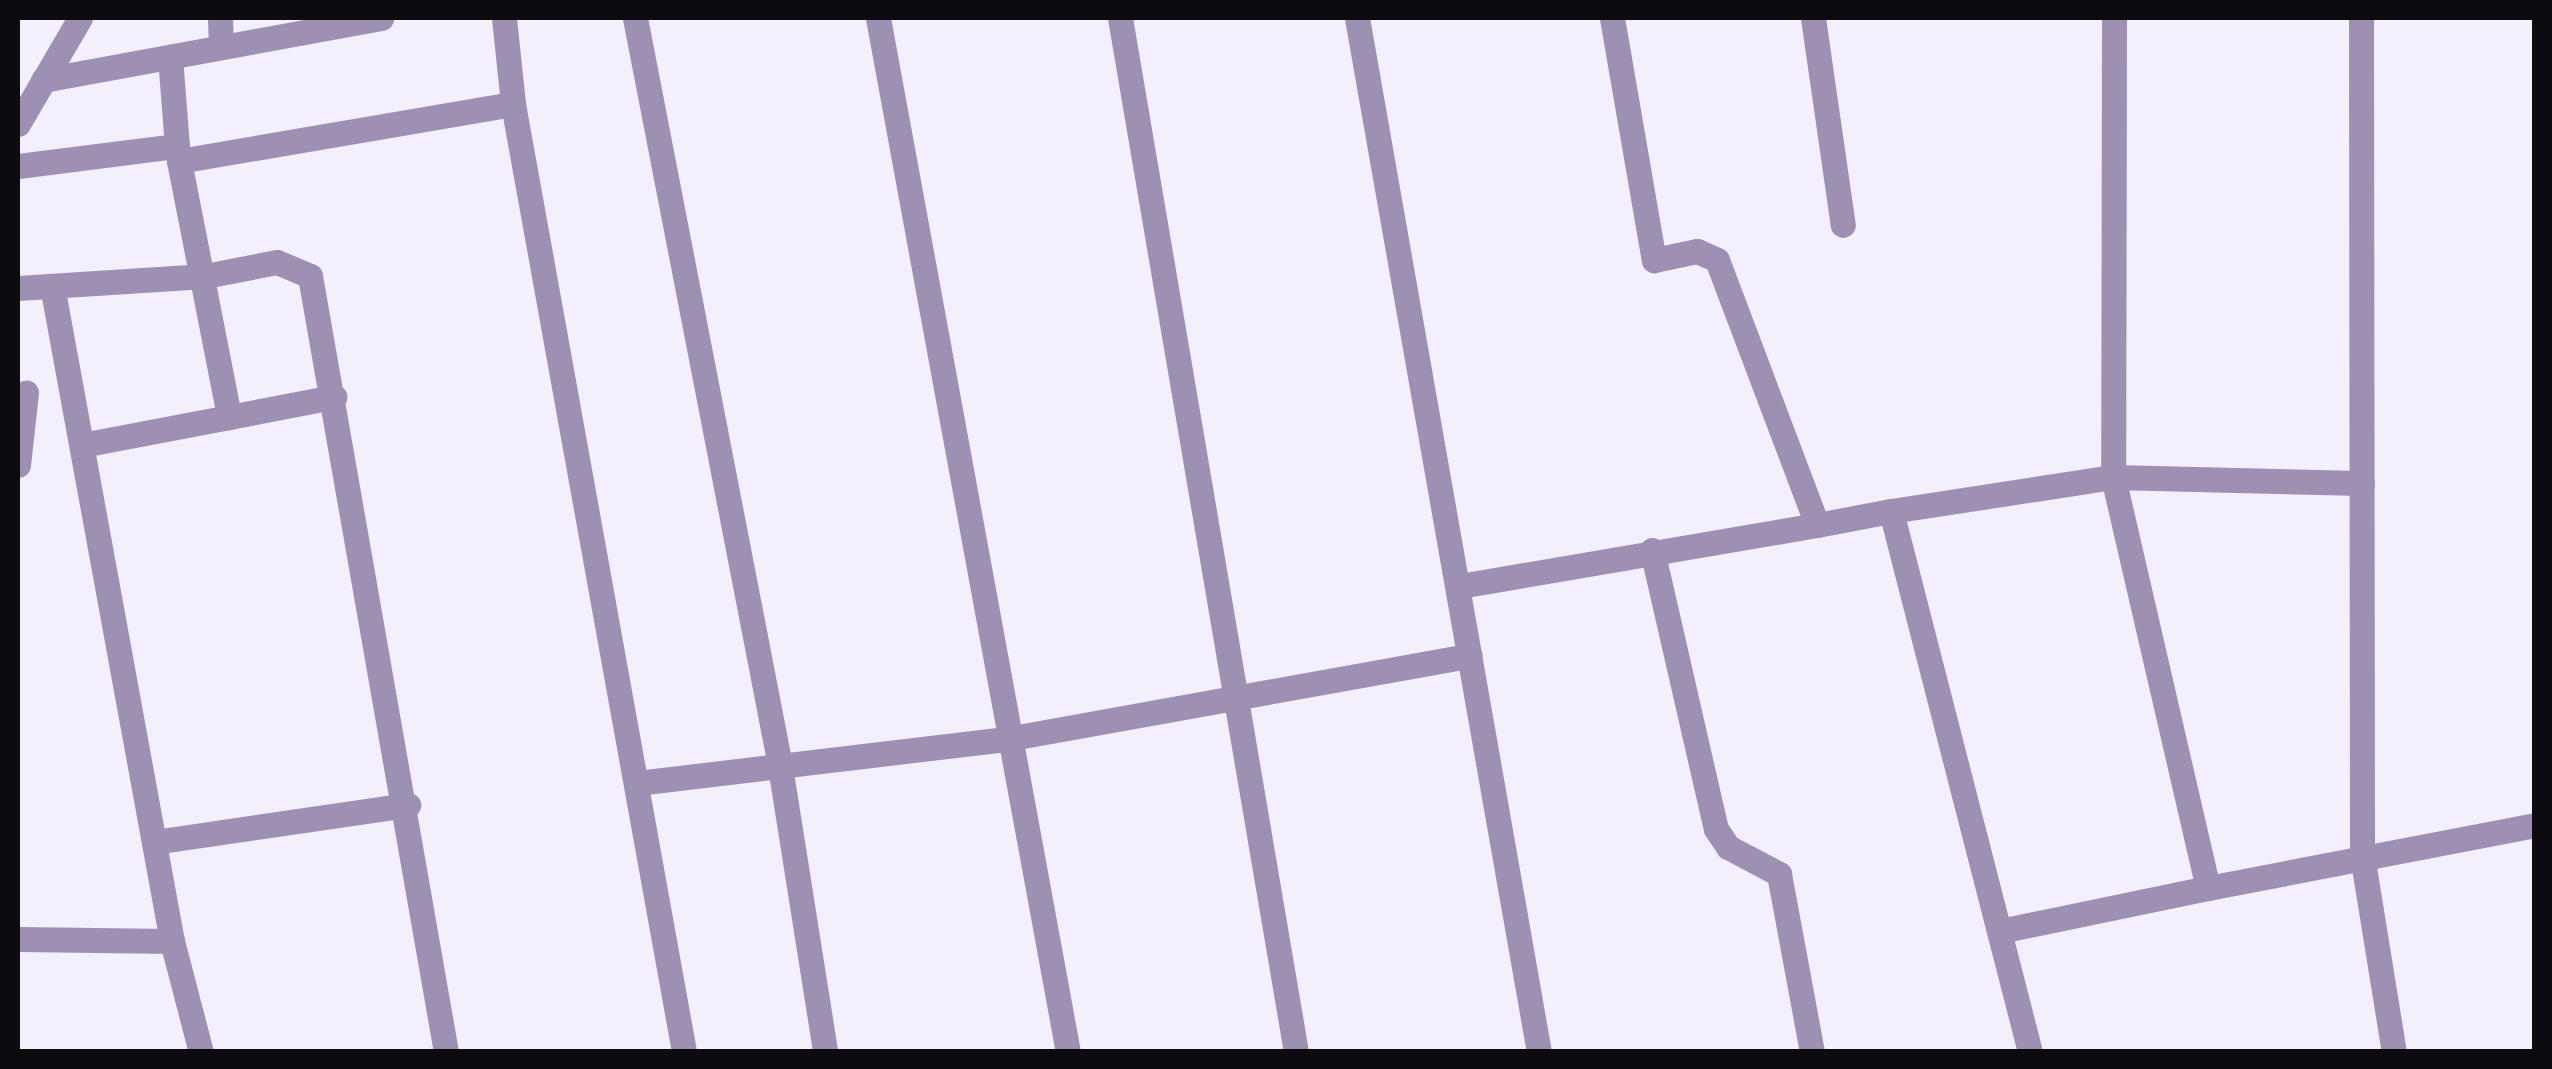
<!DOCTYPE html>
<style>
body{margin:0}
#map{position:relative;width:2552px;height:1069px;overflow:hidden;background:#f4effd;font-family:"Titillium Web",sans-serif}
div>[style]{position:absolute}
.minor>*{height:25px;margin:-12.5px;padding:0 12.5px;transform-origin:12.5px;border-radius:12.5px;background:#9d90b3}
span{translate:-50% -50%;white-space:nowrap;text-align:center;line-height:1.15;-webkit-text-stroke:8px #fff;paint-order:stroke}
.frame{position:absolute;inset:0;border:20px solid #0d0b0f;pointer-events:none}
</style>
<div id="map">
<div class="minor">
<i style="left:220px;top:18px;width:29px;rotate:88deg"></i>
<i style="left:504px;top:18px;width:86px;rotate:84deg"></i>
<i style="left:635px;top:18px;width:756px;rotate:79.02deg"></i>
<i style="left:779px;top:760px;width:296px;rotate:81deg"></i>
<i style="left:878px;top:18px;width:1051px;rotate:79.59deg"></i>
<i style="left:1120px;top:18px;width:1049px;rotate:80.34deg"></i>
<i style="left:1357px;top:18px;width:1050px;rotate:80.02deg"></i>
<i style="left:1612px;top:18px;width:246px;rotate:80.2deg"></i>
<i style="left:1654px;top:260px;width:44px;rotate:-11.8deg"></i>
<i style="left:1697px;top:251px;width:22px;rotate:24deg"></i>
<i style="left:1717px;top:260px;width:283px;rotate:69.3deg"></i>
<i style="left:1817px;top:525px;width:75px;rotate:-10.7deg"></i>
<i style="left:1891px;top:511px;width:559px;rotate:75.59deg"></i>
<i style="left:1813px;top:18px;width:209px;rotate:81.8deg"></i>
<i style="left:2114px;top:18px;width:459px;rotate:90.1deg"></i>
<i style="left:2113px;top:477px;width:422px;rotate:77deg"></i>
<i style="left:2208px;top:888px;width:332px;rotate:-10.9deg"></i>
<i style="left:2361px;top:18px;width:837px;rotate:89.93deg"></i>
<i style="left:2362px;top:855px;width:200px;rotate:80.8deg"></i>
<i style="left:170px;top:57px;width:89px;rotate:85.5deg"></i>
<i style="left:43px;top:80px;width:344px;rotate:-10.4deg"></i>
<i style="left:18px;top:124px;width:123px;rotate:-59.7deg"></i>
<i style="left:179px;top:161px;width:261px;rotate:78.9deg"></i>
<i style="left:18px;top:166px;width:160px;rotate:-7.2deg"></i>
<i style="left:177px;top:146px;width:15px;rotate:82deg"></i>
<i style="left:179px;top:161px;width:339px;rotate:-9.7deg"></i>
<i style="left:513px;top:104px;width:963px;rotate:79.77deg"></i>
<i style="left:18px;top:288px;width:187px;rotate:-3.7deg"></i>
<i style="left:205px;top:276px;width:73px;rotate:-11deg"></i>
<i style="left:277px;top:262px;width:36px;rotate:23deg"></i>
<i style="left:310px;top:276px;width:788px;rotate:80.06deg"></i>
<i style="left:53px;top:291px;width:661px;rotate:79.63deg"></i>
<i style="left:172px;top:941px;width:115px;rotate:75.4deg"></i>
<i style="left:82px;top:445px;width:257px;rotate:-10.8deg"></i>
<i style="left:18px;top:465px;width:73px;rotate:-83.7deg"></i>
<i style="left:1891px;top:511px;width:225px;rotate:-8.7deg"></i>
<i style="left:2113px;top:477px;width:249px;rotate:1.4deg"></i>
<i style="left:1652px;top:550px;width:286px;rotate:77.1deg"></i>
<i style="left:1716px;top:829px;width:22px;rotate:56deg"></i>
<i style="left:1728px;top:847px;width:58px;rotate:27.9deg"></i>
<i style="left:1779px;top:874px;width:181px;rotate:79.5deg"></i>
<i style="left:1460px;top:586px;width:362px;rotate:-9.7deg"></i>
<i style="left:637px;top:783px;width:378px;rotate:-6.8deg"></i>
<i style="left:1012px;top:738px;width:465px;rotate:-10.2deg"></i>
<i style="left:154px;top:842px;width:257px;rotate:-8.3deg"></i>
<i style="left:2000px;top:931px;width:212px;rotate:-11.7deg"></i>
<i style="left:18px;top:939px;width:154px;rotate:0.7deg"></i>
</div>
<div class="frame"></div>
</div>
